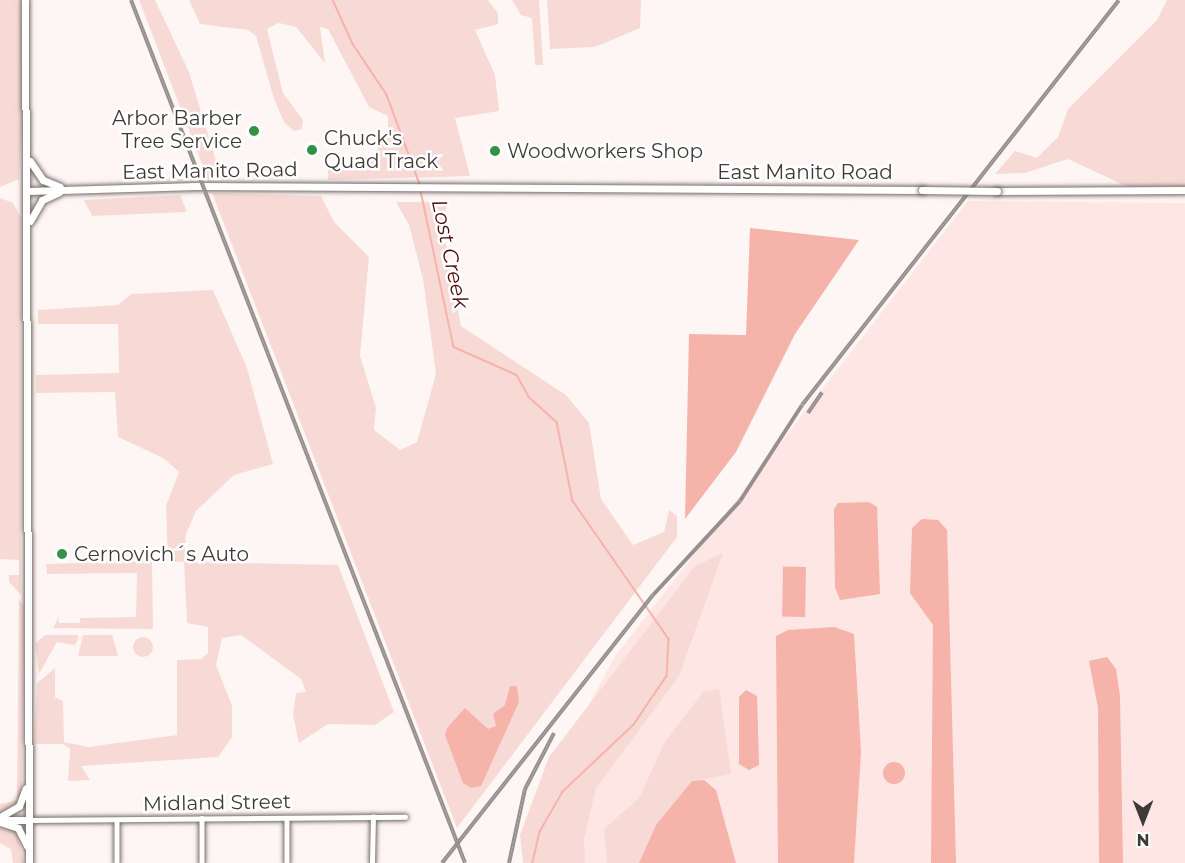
<!DOCTYPE html>
<meta charset="utf-8">
<style>
body{margin:0}
#map{position:relative;width:1185px;height:863px;overflow:hidden;background:#fef6f4;font-family:Montserrat,sans-serif}
div>[style]{position:absolute}
.built>*{inset:0;background:#fde6e3}
.green>*{inset:0;background:#f7dad6}
.round{border-radius:50%}
.water>*{inset:0;background:#f5b3aa;transform-origin:0 0}
.stream>*{height:1.5px;margin:-0.75px;padding:0 0.75px;transform-origin:0.75px;border-radius:0.75px;background:#f5b3aa}
.roads{filter:drop-shadow(0 0 2px #786c6a) drop-shadow(0 0 2px #786c6a)}
.street>*{height:4.5px;margin:-2.25px;padding:0 2.25px;transform-origin:2.25px;border-radius:2.25px;background:#fff}
.secondary>*{height:7px;margin:-3.5px;padding:0 3.5px;transform-origin:3.5px;border-radius:3.5px;background:#fff}
.rail>*{height:4px;margin-top:-2px;transform-origin:0;background:repeating-linear-gradient(90deg,#fff 0 4.5px,#968f8e 0 9px);box-sizing:border-box;border-block:2px solid #968f8e}
.bridges{filter:drop-shadow(0 0 2px #786c6a) drop-shadow(0 0 2px #786c6a)}
.secondary-bridge>*{height:7px;margin:-3.5px;padding:0 3.5px;transform-origin:3.5px;border-radius:3.5px;background:#fff}
.dots>*{width:16px;height:16px;translate:-50% -50%;box-sizing:border-box;border:3px solid #fff;border-radius:50%}
span{translate:-50% -50%;white-space:nowrap;text-align:center;line-height:1.15;-webkit-text-stroke:5px #fff;paint-order:stroke}
.poi-label{font-size:20px;color:#3f3a39}
.right{translate:-100% -50%;text-align:right}
.left{translate:0 -50%;text-align:left}
.street-label{font-size:20px;color:#3f3a39}
.water-label{font-size:21px;color:#510909;font-style:italic}
.north{position:absolute;left:1113px;top:791px;width:60px;height:60px;-webkit-text-stroke:4px #fff;paint-order:stroke;rotate:180deg;font-size:16px;font-weight:700;line-height:24px;text-align:center;color:#3f3a39}
.north::after{content:'';display:block;margin:auto;width:21px;height:27px;background:#3f3a39;clip-path:polygon(50% 0,100% 100%,50% 72%,0 100%)}
</style>
<div id="map">
<div class="built">
<i style="clip-path:polygon(968px 201px,1185px 203px,1185px 863px,554px 863px,550px 776px,616px 655px)"></i>
</div>
<div class="green">
<i style="clip-path:polygon(0 0,21px 0,22px 119px,19px 179px,0 187px)"></i>
<i style="clip-path:polygon(139px 0,155px 0,189px 72px,219px 171px,209px 182px)"></i>
<i style="clip-path:polygon(189px 0,488px 0,498px 13px,498px 24px,475px 30px,495px 75px,499px 111px,455px 118px,470px 176px,328px 180px,328px 168px,369px 160px,388px 136px,388px 116px,369px 107px,328px 29px,320px 27px,325px 63px,296px 27px,279px 23px,267px 29px,283px 93px,303px 120px,302px 129px,294px 131px,284px 122px,274px 99px,256px 36px,248px 30px,200px 24px)"></i>
<i style="clip-path:polygon(512px 0,539px 0,543px 65px,535px 65px,532px 18px,521px 15px)"></i>
<i style="clip-path:polygon(547px 0,641px 0,640px 28px,595px 47px,550px 49px)"></i>
<i style="clip-path:polygon(1167px 0,1185px 0,1185px 186px,1128px 187px,1068px 159px,1025px 173px,995px 174px,1015px 151px,1037px 158px,1058px 137px,1068px 109px,1157px 20px)"></i>
<i style="clip-path:polygon(212px 193px,321px 196px,334px 222px,369px 257px,360px 356px,376px 408px,374px 430px,400px 450px,417px 442px,436px 374px,423px 279px,409px 225px,396px 202px,446px 202px,446px 246px,461px 326px,566px 395px,589px 423px,601px 499px,633px 545px,664px 532px,669px 510px,677px 516px,677px 537px,457px 828px)"></i>
<i style="clip-path:polygon(180px 195px,187px 212px,92px 216px,84px 200px)"></i>
<i style="clip-path:polygon(0 198px,13px 203px,21px 218px,21px 595px,9px 582px,9px 575px,19px 575px,19px 560px,0 559px)"></i>
<i style="clip-path:polygon(213px 290px,247px 368px,273px 464px,234px 475px,196px 511px,186px 534px,184px 562px,338px 565px,394px 712px,375px 725px,328px 724px,299px 743px,293px 715px,296px 693px,306px 692px,301px 679px,241px 635px,222px 638px,216px 665px,232px 706px,232px 737px,218px 757px,81px 766px,90px 780px,68px 781px,70px 749px,63px 744px,34px 744px,37px 683px,55px 668px,55px 697px,63px 701px,64px 742px,88px 747px,177px 735px,177px 660px,201px 659px,208px 653px,208px 627px,187px 623px,184px 562px,168px 561px,166px 506px,179px 472px,163px 458px,118px 437px,115px 392px,36px 393px,36px 375px,119px 373px,118px 324px,38px 324px,38px 310px,118px 305px,131px 294px)"></i>
<i style="clip-path:polygon(723px 553px,679px 676px,596px 788px,584px 839px,585px 863px,523px 863px,520px 835px,549px 757px,695px 566px)"></i>
<i style="clip-path:polygon(152px 561px,153px 629px,53px 628px,58px 618px,59px 623px,80px 623px,80px 618px,136px 617px,137px 573px,47px 574px,46px 564px)"></i>
<i style="clip-path:polygon(19px 600px,24px 605px,22px 795px,20px 802px,0 814px,0 804px,17px 800px)"></i>
<i style="clip-path:polygon(45px 635px,78px 635px,78px 639px,75px 645px,57px 642px,39px 674px,35px 644px)"></i>
<i style="clip-path:polygon(83px 635px,112px 635px,118px 656px,78px 656px)"></i>
<i class="round" style="left:133px;top:637px;width:20px;height:20px"></i>
<i style="clip-path:polygon(719px 689px,731px 774px,692px 781px,656px 825px,639px 863px,607px 863px,604px 829px,639px 798px,665px 742px,704px 691px)"></i>
<i style="clip-path:polygon(0 828px,16px 830px,24px 863px,13px 863px,11px 849px,0 843px)"></i>
</div>
<div class="water">
<i style="clip-path:polygon(750px 228px,859px 240px,795px 334px,736px 452px,685px 519px,689px 334px,746px 335px)"></i>
<i style="clip-path:polygon(869px 502px,877px 507px,880px 594px,840px 600px,835px 587px,834px 509px,838px 503px)"></i>
<i style="clip-path:polygon(922px 519px,938px 520px,947px 530px,956px 863px,931px 863px,933px 625px,910px 593px,912px 528px)"></i>
<i style="left:806px;top:567px;width:50px;height:23px;rotate:91deg"></i>
<i style="clip-path:polygon(834px 627px,854px 634px,861px 752px,854px 863px,778px 863px,776px 636px,788px 630px)"></i>
<i style="clip-path:polygon(1107px 657px,1116px 669px,1120px 696px,1123px 863px,1099px 863px,1098px 708px,1089px 661px)"></i>
<i style="clip-path:polygon(510px 686px,517px 686px,519px 702px,481px 786px,471px 788px,463px 783px,445px 735px,447px 728px,465px 708px,488px 729px,496px 726px,493px 714px,505px 705px)"></i>
<i style="clip-path:polygon(746px 690px,757px 696px,759px 765px,749px 770px,739px 764px,739px 697px)"></i>
<i class="round" style="left:883px;top:762px;width:22px;height:22px"></i>
<i style="clip-path:polygon(704px 780px,716px 790px,736px 863px,639px 863px,656px 825px,692px 781px)"></i>
</div>
<div class="stream">
<i style="left:333px;top:0;width:48px;rotate:65.6deg"></i>
<i style="left:353px;top:44px;width:61px;rotate:56.3deg"></i>
<i style="left:387px;top:95px;width:95px;rotate:69.7deg"></i>
<i style="left:421px;top:191px;width:159px;rotate:78.1deg"></i>
<i style="left:454px;top:347px;width:69px;rotate:24deg"></i>
<i style="left:517px;top:375px;width:25px;rotate:61deg"></i>
<i style="left:529px;top:397px;width:38px;rotate:42deg"></i>
<i style="left:557px;top:422px;width:81px;rotate:78.6deg"></i>
<i style="left:573px;top:501px;width:168px;rotate:55.2deg"></i>
<i style="left:669px;top:639px;width:37px;rotate:93deg"></i>
<i style="left:667px;top:676px;width:59px;rotate:124deg"></i>
<i style="left:634px;top:725px;width:98px;rotate:136.7deg"></i>
<i style="left:563px;top:792px;width:46px;rotate:119.9deg"></i>
<i style="left:540px;top:832px;width:32px;rotate:103deg"></i>
</div>
<div class="roads">
<div class="street">
<i style="left:202px;top:818px;width:45px;rotate:90deg"></i>
<i style="left:287px;top:818px;width:45px;rotate:90deg"></i>
<i style="left:30px;top:820px;width:375px;rotate:-0.5deg"></i>
<i style="left:117px;top:820px;width:43px;rotate:90deg"></i>
<i style="left:372px;top:863px;width:46px;rotate:-88.8deg"></i>
</div>
<div class="secondary">
<i style="left:25px;top:0;width:863px;rotate:89.73deg"></i>
<i style="left:30px;top:161px;width:23px;rotate:56deg"></i>
<i style="left:43px;top:180px;width:18px;rotate:22deg"></i>
<i style="left:28px;top:191px;width:168px;rotate:-1.7deg"></i>
<i style="left:196px;top:186px;width:726px;rotate:0.32deg"></i>
<i style="left:997px;top:191px;width:188px;rotate:-0.3deg"></i>
<i style="left:30px;top:221px;width:24px;rotate:-60deg"></i>
<i style="left:42px;top:200px;width:19px;rotate:-25deg"></i>
<i style="left:0;top:817px;width:22px;rotate:-30deg"></i>
<i style="left:19px;top:806px;width:19px;rotate:-69deg"></i>
<i style="left:3px;top:820px;width:27px"></i>
<i style="left:0;top:822px;width:19px;rotate:18deg"></i>
<i style="left:18px;top:828px;width:20px;rotate:63deg"></i>
</div>
</div>
<div class="rail">
<i style="left:131px;top:0;width:925px;rotate:68.84deg"></i>
<i style="left:808px;top:413px;width:25px;rotate:-56deg"></i>
<i style="left:442px;top:863px;width:341px;rotate:-51.8deg"></i>
<i style="left:653px;top:595px;width:128px;rotate:-47.2deg"></i>
<i style="left:740px;top:501px;width:114px;rotate:-57.1deg"></i>
<i style="left:802px;top:405px;width:514px;rotate:-51.95deg"></i>
<i style="left:509px;top:863px;width:76px;rotate:-77.8deg"></i>
<i style="left:525px;top:789px;width:63px;rotate:-62.6deg"></i>
</div>
<div class="bridges">
<div class="secondary-bridge">
<i style="left:922px;top:190px;width:75px;rotate:0.8deg"></i>
</div>
</div>
<div class="dots">
<i style="left:254px;top:131px;background:#329347"></i>
<i style="left:312px;top:150px;background:#329347"></i>
<i style="left:495px;top:151px;background:#329347"></i>
<i style="left:62px;top:554px;background:#329347"></i>
</div>
<div class="poi-label">
<span class="right" style="left:242px;top:130px">Arbor Barber<br>Tree Service</span>
<span class="left" style="left:324px;top:150px">Chuck's<br>Quad Track</span>
<span class="left" style="left:507px;top:151px">Woodworkers Shop</span>
<span class="left" style="left:74px;top:554px">Cernovich´s Auto</span>
</div>
<div class="street-label">
<span style="left:210px;top:171px;rotate:-1deg">East Manito Road</span>
<span style="left:805px;top:172px">East Manito Road</span>
<span style="left:217px;top:803px;rotate:-1deg">Midland Street</span>
</div>
<div class="water-label">
<span style="left:450px;top:254px;rotate:78deg">Lost Creek</span>
</div>
<div class="north">N</div>
</div>
